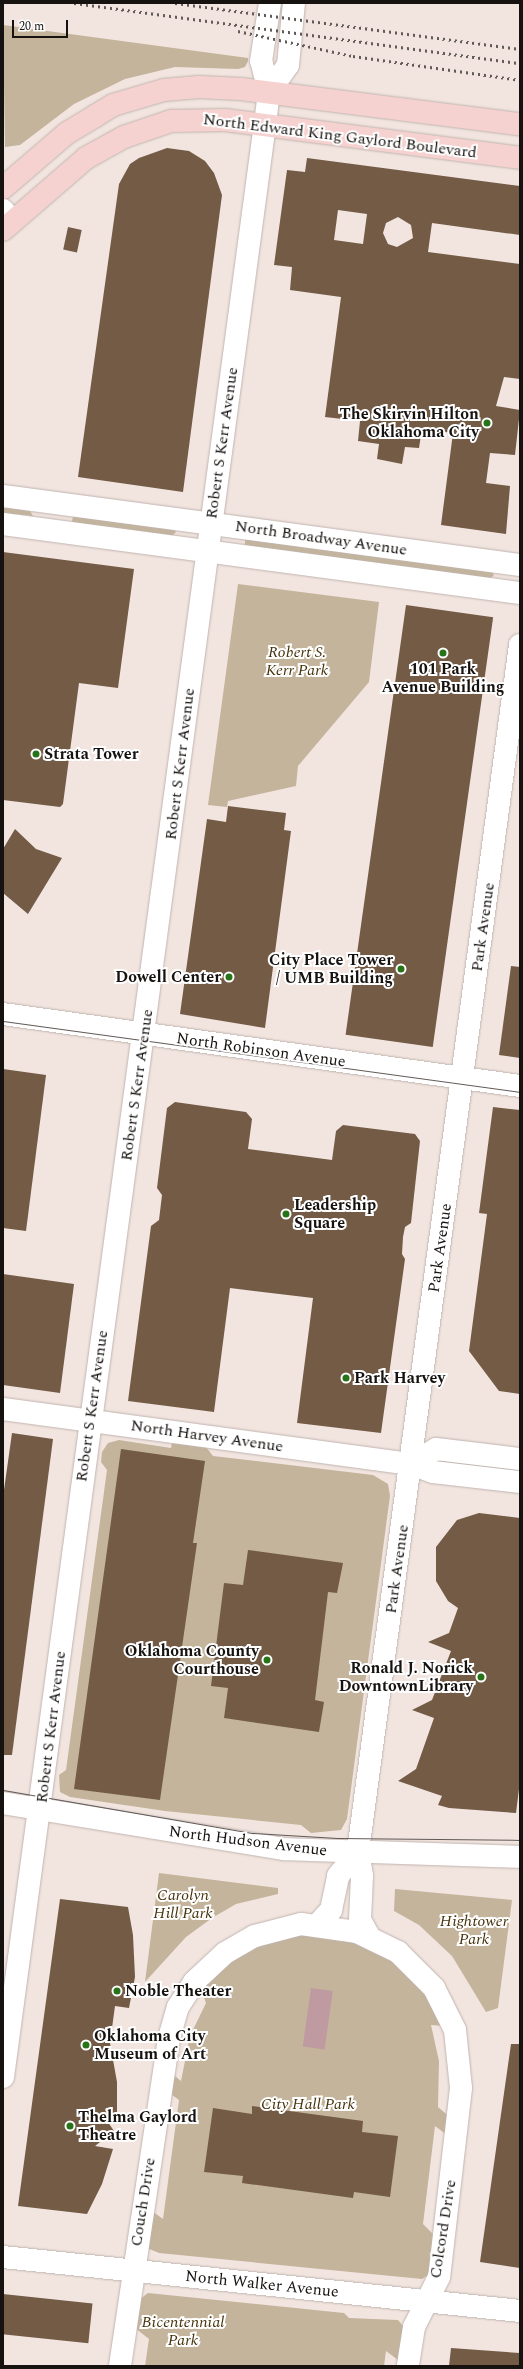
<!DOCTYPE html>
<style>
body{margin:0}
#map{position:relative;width:523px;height:2369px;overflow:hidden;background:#f2e5e0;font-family:Spectral,serif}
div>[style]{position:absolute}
.green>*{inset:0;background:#c3b49b}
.water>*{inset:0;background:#bf9aa1;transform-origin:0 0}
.building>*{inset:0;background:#735b46;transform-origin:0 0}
.roads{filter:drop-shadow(0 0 1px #c1b4af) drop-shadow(0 0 1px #c1b4af)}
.tertiary>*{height:22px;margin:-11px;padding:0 11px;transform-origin:11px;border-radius:11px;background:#fff}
.secondary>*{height:22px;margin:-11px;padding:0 11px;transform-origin:11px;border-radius:11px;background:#fff}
.primary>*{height:22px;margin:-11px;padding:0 11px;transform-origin:11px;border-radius:11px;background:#f5d2cf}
.tram>*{height:1px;margin:-0.5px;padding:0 0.5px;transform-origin:0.5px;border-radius:0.5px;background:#615a57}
.rail>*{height:3px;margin-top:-1.5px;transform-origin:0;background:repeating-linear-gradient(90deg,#615a57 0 2px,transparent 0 6px)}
.dots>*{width:11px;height:11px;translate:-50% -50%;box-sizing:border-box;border:2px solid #fff;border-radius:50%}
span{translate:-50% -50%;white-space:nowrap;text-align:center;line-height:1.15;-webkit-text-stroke:4px #fff;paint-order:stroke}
.street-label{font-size:16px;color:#161210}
.poi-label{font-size:16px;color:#161210;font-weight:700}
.right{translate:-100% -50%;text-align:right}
.left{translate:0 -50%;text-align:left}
.park-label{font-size:16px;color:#47340d;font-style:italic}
.frame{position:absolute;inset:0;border:4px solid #161210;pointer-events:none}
.scale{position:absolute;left:12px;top:20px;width:56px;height:18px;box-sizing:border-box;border:2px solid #161210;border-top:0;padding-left:5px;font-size:12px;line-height:14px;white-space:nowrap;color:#161210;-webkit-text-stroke:3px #fff;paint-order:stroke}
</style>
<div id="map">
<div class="green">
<i style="clip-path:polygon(3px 25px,248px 58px,248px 61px,245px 67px,238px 69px,175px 67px,125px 79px,74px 104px,20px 145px,5px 147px)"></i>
<i style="clip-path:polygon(3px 507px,30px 511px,33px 516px,3px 513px)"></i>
<i style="clip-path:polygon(73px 516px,174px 529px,176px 532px,172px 536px,72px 522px)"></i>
<i style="clip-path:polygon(250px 539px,492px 572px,494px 575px,490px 579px,245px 546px,245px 540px)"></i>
<i style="clip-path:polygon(238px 584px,379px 602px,369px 682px,298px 766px,296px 786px,228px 801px,227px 807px,208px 805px)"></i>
<i style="clip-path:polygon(119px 1440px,171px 1448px,172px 1443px,206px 1447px,213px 1456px,373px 1475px,388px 1484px,390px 1496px,347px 1819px,341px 1830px,311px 1833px,301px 1825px,165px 1811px,70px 1797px,60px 1792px,59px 1775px,66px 1770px,107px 1470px,101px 1462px,102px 1452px,108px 1443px)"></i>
<i style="clip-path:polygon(159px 1873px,278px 1888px,278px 1894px,236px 1904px,212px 1918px,186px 1937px,145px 1982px)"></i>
<i style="clip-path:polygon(395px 1889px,512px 1900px,498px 2008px,486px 2012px,452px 1956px,419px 1925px,394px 1911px)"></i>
<i style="clip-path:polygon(300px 1933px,367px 1943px,418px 1980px,445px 2026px,431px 2025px,439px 2061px,438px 2107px,452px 2119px,447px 2135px,435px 2126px,423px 2224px,436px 2237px,430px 2274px,422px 2279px,159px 2253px,147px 2248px,149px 2209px,163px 2219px,179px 2100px,164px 2089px,170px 2072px,181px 2081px,190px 2036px,206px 2003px,200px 1987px,239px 1952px)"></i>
<i style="clip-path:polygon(148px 2293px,344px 2313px,349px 2318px,398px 2320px,404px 2327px,398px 2360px,386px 2351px,384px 2366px,145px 2366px,149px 2339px,135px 2328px,140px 2299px)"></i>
</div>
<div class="water">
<i style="left:311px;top:1988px;width:22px;height:59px;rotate:8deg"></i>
</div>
<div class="building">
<i style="clip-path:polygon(167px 148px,189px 151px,205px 161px,214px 173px,222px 195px,183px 492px,78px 477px,119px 184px,130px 164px,139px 158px)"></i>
<i style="clip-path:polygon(evenodd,307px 158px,520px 186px,520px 235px,432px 223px,428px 252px,520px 264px,520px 379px,504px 377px,496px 406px,520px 410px,515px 455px,490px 453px,486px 483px,510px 486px,506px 534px,441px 525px,453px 433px,422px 429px,419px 448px,405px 447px,402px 464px,377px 459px,379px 444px,358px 441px,360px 421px,325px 417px,341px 297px,290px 290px,292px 267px,274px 265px,287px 170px,305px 172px,307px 158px,338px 210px,367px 214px,363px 244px,334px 240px,338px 210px,307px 158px,398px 217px,411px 225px,413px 238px,397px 247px,388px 244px,383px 233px,386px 223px,398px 217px)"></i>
<i style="left:68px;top:227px;width:14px;height:23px;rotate:12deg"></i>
<i style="clip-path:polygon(3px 552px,134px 569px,118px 688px,79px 683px,63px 804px,60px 807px,3px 800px)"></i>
<i style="left:406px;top:605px;width:88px;height:434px;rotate:8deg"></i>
<i style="clip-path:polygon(228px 806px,286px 813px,284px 830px,291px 831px,265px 1028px,180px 1014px,207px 819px,226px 822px)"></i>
<i style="clip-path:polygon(15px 829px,36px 849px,62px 858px,28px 914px,3px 893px,3px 849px)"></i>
<i style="clip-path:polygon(511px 966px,520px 967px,520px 1058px,499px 1055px)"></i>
<i style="clip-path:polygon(3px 1069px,46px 1075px,26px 1231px,3px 1228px)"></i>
<i style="clip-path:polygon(175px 1102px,246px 1112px,252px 1119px,248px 1149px,332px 1160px,336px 1131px,343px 1125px,415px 1134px,420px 1141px,411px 1223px,405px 1227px,403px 1237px,402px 1254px,405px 1259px,381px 1433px,297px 1423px,313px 1298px,230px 1288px,214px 1412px,128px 1401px,151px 1226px,159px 1220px,162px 1195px,157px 1188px,167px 1108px)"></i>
<i style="clip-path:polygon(493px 1107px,520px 1110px,520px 1394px,499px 1391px,469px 1351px,487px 1214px,479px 1213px)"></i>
<i style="clip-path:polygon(3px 1274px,74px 1284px,60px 1393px,3px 1385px)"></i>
<i style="clip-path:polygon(12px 1433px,53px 1439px,12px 1755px,3px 1755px,3px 1497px)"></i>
<i style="clip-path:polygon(121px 1449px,205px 1461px,193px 1543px,197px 1543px,160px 1800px,74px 1789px)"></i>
<i style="clip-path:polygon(479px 1513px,520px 1518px,520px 1781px,516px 1813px,449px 1808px,438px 1805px,442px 1796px,398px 1781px,416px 1769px,434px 1718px,412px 1710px,432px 1700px,451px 1651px,428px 1642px,449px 1633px,458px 1608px,448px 1601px,436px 1581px,436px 1547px,457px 1520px)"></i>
<i style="clip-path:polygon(248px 1550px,343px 1563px,337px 1593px,328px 1592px,315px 1700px,324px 1702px,319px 1732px,224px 1718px,228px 1688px,211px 1686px,224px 1583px,243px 1585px)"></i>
<i style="clip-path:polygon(60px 1899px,128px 1907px,133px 1935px,135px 1977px,129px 2008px,115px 2006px,110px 2043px,117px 2082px,117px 2113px,101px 2112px,114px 2131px,95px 2146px,113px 2149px,102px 2184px,87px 2214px,18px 2206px)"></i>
<i style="clip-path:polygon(511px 2044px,520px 2044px,520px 2268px,480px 2262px)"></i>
<i style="clip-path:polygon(252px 2106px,363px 2121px,362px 2132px,398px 2136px,390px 2197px,354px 2192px,353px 2198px,242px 2183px,243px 2176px,204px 2172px,213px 2108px,252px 2114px)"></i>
<i style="left:3px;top:2294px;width:90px;height:40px;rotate:6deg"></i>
<i style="clip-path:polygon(451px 2348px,520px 2353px,520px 2366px,449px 2366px)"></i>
</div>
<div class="roads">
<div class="tertiary">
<i style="left:269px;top:92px;width:33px;rotate:-55deg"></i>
<i style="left:288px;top:65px;width:62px;rotate:-84.5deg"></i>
<i style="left:3px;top:210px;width:14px;rotate:51deg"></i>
<i style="left:3px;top:496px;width:522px;rotate:7.6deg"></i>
<i style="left:3px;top:524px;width:522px;rotate:7.6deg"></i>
<i style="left:3px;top:1014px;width:522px;rotate:7.93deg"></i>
<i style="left:3px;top:1409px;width:412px;rotate:7.7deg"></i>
<i style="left:411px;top:1464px;width:23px;rotate:20deg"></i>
<i style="left:433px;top:1472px;width:88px;rotate:6.6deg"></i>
<i style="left:411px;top:1464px;width:29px;rotate:-31deg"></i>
<i style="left:436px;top:1449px;width:85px;rotate:6.8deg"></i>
<i style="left:317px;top:1925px;width:21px;rotate:-47deg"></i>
<i style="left:331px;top:1910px;width:35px;rotate:-78deg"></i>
<i style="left:338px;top:1876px;width:32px;rotate:-51deg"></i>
<i style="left:369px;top:1936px;width:18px;rotate:-119deg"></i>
<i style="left:360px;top:1920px;width:44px;rotate:-87.4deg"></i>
<i style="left:362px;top:1876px;width:25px;rotate:-99deg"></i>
<i style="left:358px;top:1851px;width:1217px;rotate:-82.35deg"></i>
<i style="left:3px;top:2077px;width:1970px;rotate:-82.36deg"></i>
<i style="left:265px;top:124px;width:32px;rotate:-83deg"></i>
<i style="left:269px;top:92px;width:32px;rotate:-104deg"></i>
<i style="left:261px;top:61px;width:59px;rotate:-81.2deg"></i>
<i style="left:3px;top:2257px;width:520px;rotate:5.96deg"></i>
<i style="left:120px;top:2366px;width:332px;rotate:-81.5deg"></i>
<i style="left:169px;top:2038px;width:32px;rotate:-74deg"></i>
<i style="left:178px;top:2007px;width:30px;rotate:-57deg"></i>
<i style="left:194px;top:1982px;width:42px;rotate:-43.1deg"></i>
<i style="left:225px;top:1953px;width:34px;rotate:-30deg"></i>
<i style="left:255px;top:1936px;width:48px;rotate:-14.6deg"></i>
<i style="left:301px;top:1924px;width:57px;rotate:8.1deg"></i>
<i style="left:357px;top:1932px;width:46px;rotate:26deg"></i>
<i style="left:398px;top:1952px;width:51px;rotate:45deg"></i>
<i style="left:434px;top:1988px;width:47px;rotate:63.4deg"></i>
<i style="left:455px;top:2030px;width:58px;rotate:84.1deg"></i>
<i style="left:461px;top:2088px;width:190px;rotate:96.6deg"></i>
<i style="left:439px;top:2277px;width:56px;rotate:116.6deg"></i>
<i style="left:414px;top:2327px;width:39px;rotate:99deg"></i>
</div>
<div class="secondary">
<i style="left:3px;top:1803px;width:285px;rotate:9.3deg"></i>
<i style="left:284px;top:1849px;width:236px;rotate:1.9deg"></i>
</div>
<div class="primary">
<i style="left:3px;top:188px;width:84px;rotate:-40.7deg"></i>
<i style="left:67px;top:133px;width:33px;rotate:-31deg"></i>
<i style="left:95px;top:116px;width:21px;rotate:-31deg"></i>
<i style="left:113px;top:105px;width:53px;rotate:-16.4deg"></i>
<i style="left:164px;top:90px;width:35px;rotate:-5deg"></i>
<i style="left:199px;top:87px;width:42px;rotate:2.7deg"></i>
<i style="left:241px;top:89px;width:281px;rotate:7.2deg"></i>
<i style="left:3px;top:230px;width:110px;rotate:-40.9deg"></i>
<i style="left:86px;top:158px;width:43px;rotate:-28.9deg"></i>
<i style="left:124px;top:137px;width:50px;rotate:-18.8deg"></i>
<i style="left:171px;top:121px;width:54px;rotate:-1.1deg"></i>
<i style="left:225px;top:120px;width:297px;rotate:7.3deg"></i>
</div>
</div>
<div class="tram">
<i style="left:3px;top:1021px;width:522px;rotate:7.82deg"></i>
<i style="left:3px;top:1790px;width:254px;rotate:9.8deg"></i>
<i style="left:253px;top:1833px;width:84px;rotate:3.4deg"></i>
<i style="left:337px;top:1838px;width:183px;rotate:0.6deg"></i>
</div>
<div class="rail">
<i style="left:74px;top:3px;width:450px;rotate:7.7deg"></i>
<i style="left:175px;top:3px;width:348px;rotate:7.6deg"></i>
<i style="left:238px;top:31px;width:118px;rotate:12.3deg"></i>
<i style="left:353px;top:56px;width:169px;rotate:8.2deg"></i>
</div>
<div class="dots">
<i style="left:487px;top:423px;background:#277318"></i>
<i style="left:443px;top:653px;background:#277318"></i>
<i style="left:36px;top:754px;background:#277318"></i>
<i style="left:401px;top:969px;background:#277318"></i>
<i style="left:229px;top:977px;background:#277318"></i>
<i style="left:286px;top:1214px;background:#277318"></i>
<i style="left:346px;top:1378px;background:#277318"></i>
<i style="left:267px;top:1660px;background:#277318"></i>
<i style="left:481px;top:1677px;background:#277318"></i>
<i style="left:117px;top:1991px;background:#277318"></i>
<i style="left:86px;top:2045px;background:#277318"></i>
<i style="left:70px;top:2126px;background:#277318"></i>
</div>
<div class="street-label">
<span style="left:340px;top:136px;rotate:7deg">North Edward King Gaylord Boulevard</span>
<span style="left:222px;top:443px;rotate:-82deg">Robert S Kerr Avenue</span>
<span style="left:321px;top:538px;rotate:8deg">North Broadway Avenue</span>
<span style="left:180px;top:764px;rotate:-83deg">Robert S Kerr Avenue</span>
<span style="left:483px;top:927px;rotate:-82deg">Park Avenue</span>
<span style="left:261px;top:1050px;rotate:8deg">North Robinson Avenue</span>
<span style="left:137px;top:1085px;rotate:-82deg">Robert S Kerr Avenue</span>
<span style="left:440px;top:1248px;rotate:-82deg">Park Avenue</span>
<span style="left:92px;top:1406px;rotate:-82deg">Robert S Kerr Avenue</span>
<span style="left:207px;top:1436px;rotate:8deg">North Harvey Avenue</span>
<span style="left:397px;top:1569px;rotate:-82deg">Park Avenue</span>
<span style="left:51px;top:1727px;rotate:-83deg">Robert S Kerr Avenue</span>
<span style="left:248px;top:1841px;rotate:7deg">North Hudson Avenue</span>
<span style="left:143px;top:2202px;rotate:-81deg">Couch Drive</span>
<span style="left:443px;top:2229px;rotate:-81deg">Colcord Drive</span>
<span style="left:262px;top:2284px;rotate:6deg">North Walker Avenue</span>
</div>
<div class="poi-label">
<span class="right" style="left:479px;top:423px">The Skirvin Hilton<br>Oklahoma City</span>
<span style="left:443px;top:678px">101 Park<br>Avenue Building</span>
<span class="left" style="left:44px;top:754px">Strata Tower</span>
<span class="right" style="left:393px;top:969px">City Place Tower<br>/ UMB Building</span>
<span class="right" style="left:221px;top:977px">Dowell Center</span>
<span class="left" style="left:294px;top:1214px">Leadership<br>Square</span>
<span class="left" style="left:354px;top:1378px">Park Harvey</span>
<span class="right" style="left:259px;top:1660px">Oklahoma County<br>Courthouse</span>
<span class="right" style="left:473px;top:1677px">Ronald J. Norick<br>DowntownLibrary</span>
<span class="left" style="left:125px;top:1991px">Noble Theater</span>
<span class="left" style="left:94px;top:2045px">Oklahoma City<br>Museum of Art</span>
<span class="left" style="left:78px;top:2126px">Thelma Gaylord<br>Theatre</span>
</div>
<div class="park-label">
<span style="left:297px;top:661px">Robert S.<br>Kerr Park</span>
<span style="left:183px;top:1904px">Carolyn<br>Hill Park</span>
<span style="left:474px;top:1930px">Hightower<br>Park</span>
<span style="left:308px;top:2104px">City Hall Park</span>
<span style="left:183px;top:2331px">Bicentennial<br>Park</span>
</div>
<div class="frame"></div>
<div class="scale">20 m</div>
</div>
